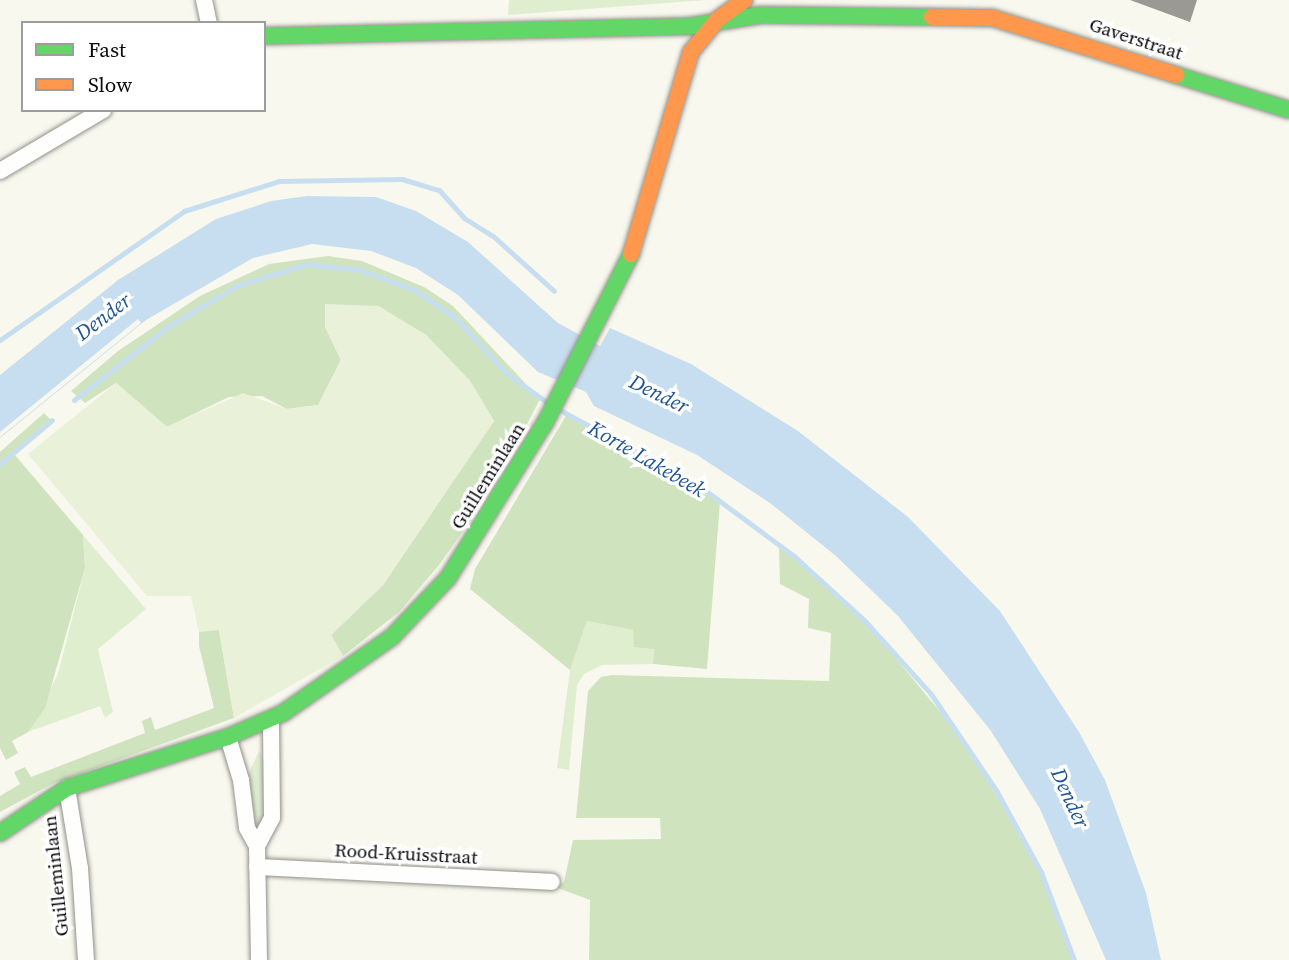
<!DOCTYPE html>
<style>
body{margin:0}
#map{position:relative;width:1289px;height:960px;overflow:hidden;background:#f9f8ee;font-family:"Source Serif 4",serif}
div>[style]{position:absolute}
.green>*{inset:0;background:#dfeecf}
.forest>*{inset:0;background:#cfe4be}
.pitch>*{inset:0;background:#e9f1d9}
.water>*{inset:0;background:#c7def0}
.pier>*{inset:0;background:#f9f8ee}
.stream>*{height:5px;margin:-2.5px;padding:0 2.5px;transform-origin:2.5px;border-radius:2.5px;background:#c7def0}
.building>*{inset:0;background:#9b9994}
.roads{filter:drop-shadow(0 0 2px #92918d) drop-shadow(0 0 2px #92918d)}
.street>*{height:16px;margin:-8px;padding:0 8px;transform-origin:8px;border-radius:8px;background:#fefefc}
.fast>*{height:16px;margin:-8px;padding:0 8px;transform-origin:8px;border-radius:8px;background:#63d668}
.slow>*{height:16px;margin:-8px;padding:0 8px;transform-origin:8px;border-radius:8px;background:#ff974d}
span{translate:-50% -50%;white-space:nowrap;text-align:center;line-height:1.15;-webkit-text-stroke:7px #fff;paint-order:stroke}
.street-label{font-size:19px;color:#0a0a0a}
.water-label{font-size:21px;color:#1d5392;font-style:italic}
.legend{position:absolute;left:21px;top:21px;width:245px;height:91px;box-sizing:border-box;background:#fff;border:2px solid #9d9d9d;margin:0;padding:9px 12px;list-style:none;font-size:21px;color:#0a0a0a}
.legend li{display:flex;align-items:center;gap:14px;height:35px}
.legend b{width:35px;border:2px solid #9d9d9d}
</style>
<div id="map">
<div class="green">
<i style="clip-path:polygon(509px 0,706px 0,508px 15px)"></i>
<i style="clip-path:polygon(83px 535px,146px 609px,98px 649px,113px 712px,105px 718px,100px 706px,28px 732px,58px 674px,85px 568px)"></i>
<i style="clip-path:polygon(587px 621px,633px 630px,654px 649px,653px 664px,602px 665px,584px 674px,577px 685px,569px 770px,557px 768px,570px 670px)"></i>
<i style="clip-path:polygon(259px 751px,269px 769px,266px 819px,258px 825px,252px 822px,248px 775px)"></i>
</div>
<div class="forest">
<i style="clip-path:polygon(328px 256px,362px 261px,424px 287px,453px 306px,540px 399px,494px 488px,439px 565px,399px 612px,343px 656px,331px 635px,383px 585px,494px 421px,470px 381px,426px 335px,378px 306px,325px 327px,341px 360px,318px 405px,287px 409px,262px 396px,229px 397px,167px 427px,116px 383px,85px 403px,71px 391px,118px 351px,200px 296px,269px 264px)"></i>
<i style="clip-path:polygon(44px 413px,52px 421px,15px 455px,83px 535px,85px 568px,45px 708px,28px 732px,12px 741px,18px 753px,6px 760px,0 748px,0 452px)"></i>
<i style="clip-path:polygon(567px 414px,720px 502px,707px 669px,653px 664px,654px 649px,634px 647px,633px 630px,587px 621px,570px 670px,470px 589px,475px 569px)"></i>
<i style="clip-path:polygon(779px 546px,864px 620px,966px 743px,1041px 872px,1074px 960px,589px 960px,590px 900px,555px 887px,564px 882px,573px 840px,661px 839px,660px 818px,576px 818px,588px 691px,601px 677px,612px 675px,829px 681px,831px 633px,808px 628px,809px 599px,780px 584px)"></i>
<i style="clip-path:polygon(209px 629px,219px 630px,234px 718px,54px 783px,0 812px,0 796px,20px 784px,14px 772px,25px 767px,31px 777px,145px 733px,142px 721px,151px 717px,155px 730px,214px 708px,199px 646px,199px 632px)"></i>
</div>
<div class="pitch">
<i style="clip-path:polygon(325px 304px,378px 306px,426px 335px,470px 381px,494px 421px,383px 585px,331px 635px,343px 656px,234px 718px,219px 630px,199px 632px,191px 596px,147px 596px,28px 454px,116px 383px,167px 427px,243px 393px,287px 409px,318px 405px,341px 360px,325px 327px)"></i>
</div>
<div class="water">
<i style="clip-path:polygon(307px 196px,376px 197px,416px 211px,468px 242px,558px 323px,600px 346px,610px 328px,691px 364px,798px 431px,908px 517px,1000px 611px,1079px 732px,1105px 780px,1146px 893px,1161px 960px,1106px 960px,1040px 809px,991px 731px,898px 616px,836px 556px,770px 503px,697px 455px,594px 406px,586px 392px,538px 372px,458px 295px,416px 268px,371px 251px,312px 244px,253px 258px,146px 320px,0 438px,0 375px,118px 280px,216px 219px,271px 201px)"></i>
</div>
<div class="pier">
<i style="clip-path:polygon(138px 319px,141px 323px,0 437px,0 432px)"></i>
</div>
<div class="stream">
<i style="left:0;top:340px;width:225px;rotate:-35deg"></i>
<i style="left:184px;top:211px;width:100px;rotate:-17.5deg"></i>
<i style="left:279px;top:181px;width:123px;rotate:-0.9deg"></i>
<i style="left:402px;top:179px;width:39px;rotate:17deg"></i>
<i style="left:439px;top:190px;width:38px;rotate:48deg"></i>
<i style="left:464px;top:218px;width:34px;rotate:32deg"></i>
<i style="left:493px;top:236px;width:82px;rotate:42deg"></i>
<i style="left:74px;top:400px;width:120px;rotate:-37.9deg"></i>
<i style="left:169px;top:326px;width:78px;rotate:-30.8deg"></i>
<i style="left:236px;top:286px;width:74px;rotate:-17.2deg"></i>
<i style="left:307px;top:264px;width:53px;rotate:6.5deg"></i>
<i style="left:360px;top:270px;width:59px;rotate:20deg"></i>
<i style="left:415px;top:290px;width:51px;rotate:34.6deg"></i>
<i style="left:457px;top:319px;width:72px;rotate:47.8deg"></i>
<i style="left:505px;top:372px;width:54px;rotate:36deg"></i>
<i style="left:558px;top:409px;width:159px;rotate:28.5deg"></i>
<i style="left:698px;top:485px;width:119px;rotate:36.5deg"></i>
<i style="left:794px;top:556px;width:95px;rotate:42.4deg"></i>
<i style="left:864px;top:620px;width:100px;rotate:47.8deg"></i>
<i style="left:931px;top:694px;width:116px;rotate:55.9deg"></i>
<i style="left:996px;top:790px;width:94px;rotate:61.2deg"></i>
<i style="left:1041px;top:872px;width:94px;rotate:69.4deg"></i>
<i style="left:0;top:464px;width:68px;rotate:-40.2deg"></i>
</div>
<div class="building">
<i style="clip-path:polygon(1130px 0,1197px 0,1190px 22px)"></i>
</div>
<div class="roads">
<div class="street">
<i style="left:204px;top:0;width:24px;rotate:78deg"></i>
<i style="left:0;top:171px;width:120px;rotate:-30.6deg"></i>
<i style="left:228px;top:737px;width:45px;rotate:73.2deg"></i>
<i style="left:241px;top:780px;width:48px;rotate:82.9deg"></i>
<i style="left:247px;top:828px;width:21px;rotate:61deg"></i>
<i style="left:257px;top:846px;width:114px;rotate:89deg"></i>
<i style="left:67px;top:788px;width:81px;rotate:80.8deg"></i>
<i style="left:80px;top:868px;width:92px;rotate:86.3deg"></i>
<i style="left:257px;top:846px;width:32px;rotate:-62deg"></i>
<i style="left:272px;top:818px;width:99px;rotate:-90.6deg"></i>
<i style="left:257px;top:867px;width:295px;rotate:2.9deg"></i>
</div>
<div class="fast">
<i style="left:264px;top:36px;width:427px;rotate:-1.3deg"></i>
<i style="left:691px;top:26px;width:71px;rotate:-8.9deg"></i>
<i style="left:761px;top:15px;width:171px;rotate:0.7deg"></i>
<i style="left:1176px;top:75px;width:118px;rotate:17.2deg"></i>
<i style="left:0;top:833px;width:81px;rotate:-33.9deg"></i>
<i style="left:67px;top:788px;width:169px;rotate:-17.6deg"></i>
<i style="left:228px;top:737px;width:60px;rotate:-23.6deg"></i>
<i style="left:283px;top:713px;width:133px;rotate:-34.9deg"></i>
<i style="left:392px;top:637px;width:81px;rotate:-46.5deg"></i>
<i style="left:448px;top:578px;width:183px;rotate:-58deg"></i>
<i style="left:545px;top:423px;width:190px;rotate:-63deg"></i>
</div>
<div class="slow">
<i style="left:932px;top:17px;width:61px;rotate:0.9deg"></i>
<i style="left:993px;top:18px;width:192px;rotate:17.3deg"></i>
<i style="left:631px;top:254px;width:211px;rotate:-73.5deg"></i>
<i style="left:691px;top:52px;width:41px;rotate:-50.9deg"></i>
<i style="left:717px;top:20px;width:34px;rotate:-36deg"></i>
</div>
</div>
<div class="street-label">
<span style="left:1136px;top:39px;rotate:18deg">Gaverstraat</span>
<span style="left:488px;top:476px;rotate:-58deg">Guilleminlaan</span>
<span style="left:406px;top:854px;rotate:3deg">Rood-Kruisstraat</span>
<span style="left:56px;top:876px;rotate:-96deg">Guilleminlaan</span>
</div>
<div class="water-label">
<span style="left:103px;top:317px;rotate:-37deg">Dender</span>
<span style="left:659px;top:394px;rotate:26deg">Dender</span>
<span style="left:647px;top:459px;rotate:30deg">Korte Lakebeek</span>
<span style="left:1070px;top:798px;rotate:65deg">Dender</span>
</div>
<ul class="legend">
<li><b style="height:9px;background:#63d668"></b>Fast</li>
<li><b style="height:9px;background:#ff974d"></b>Slow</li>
</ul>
</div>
